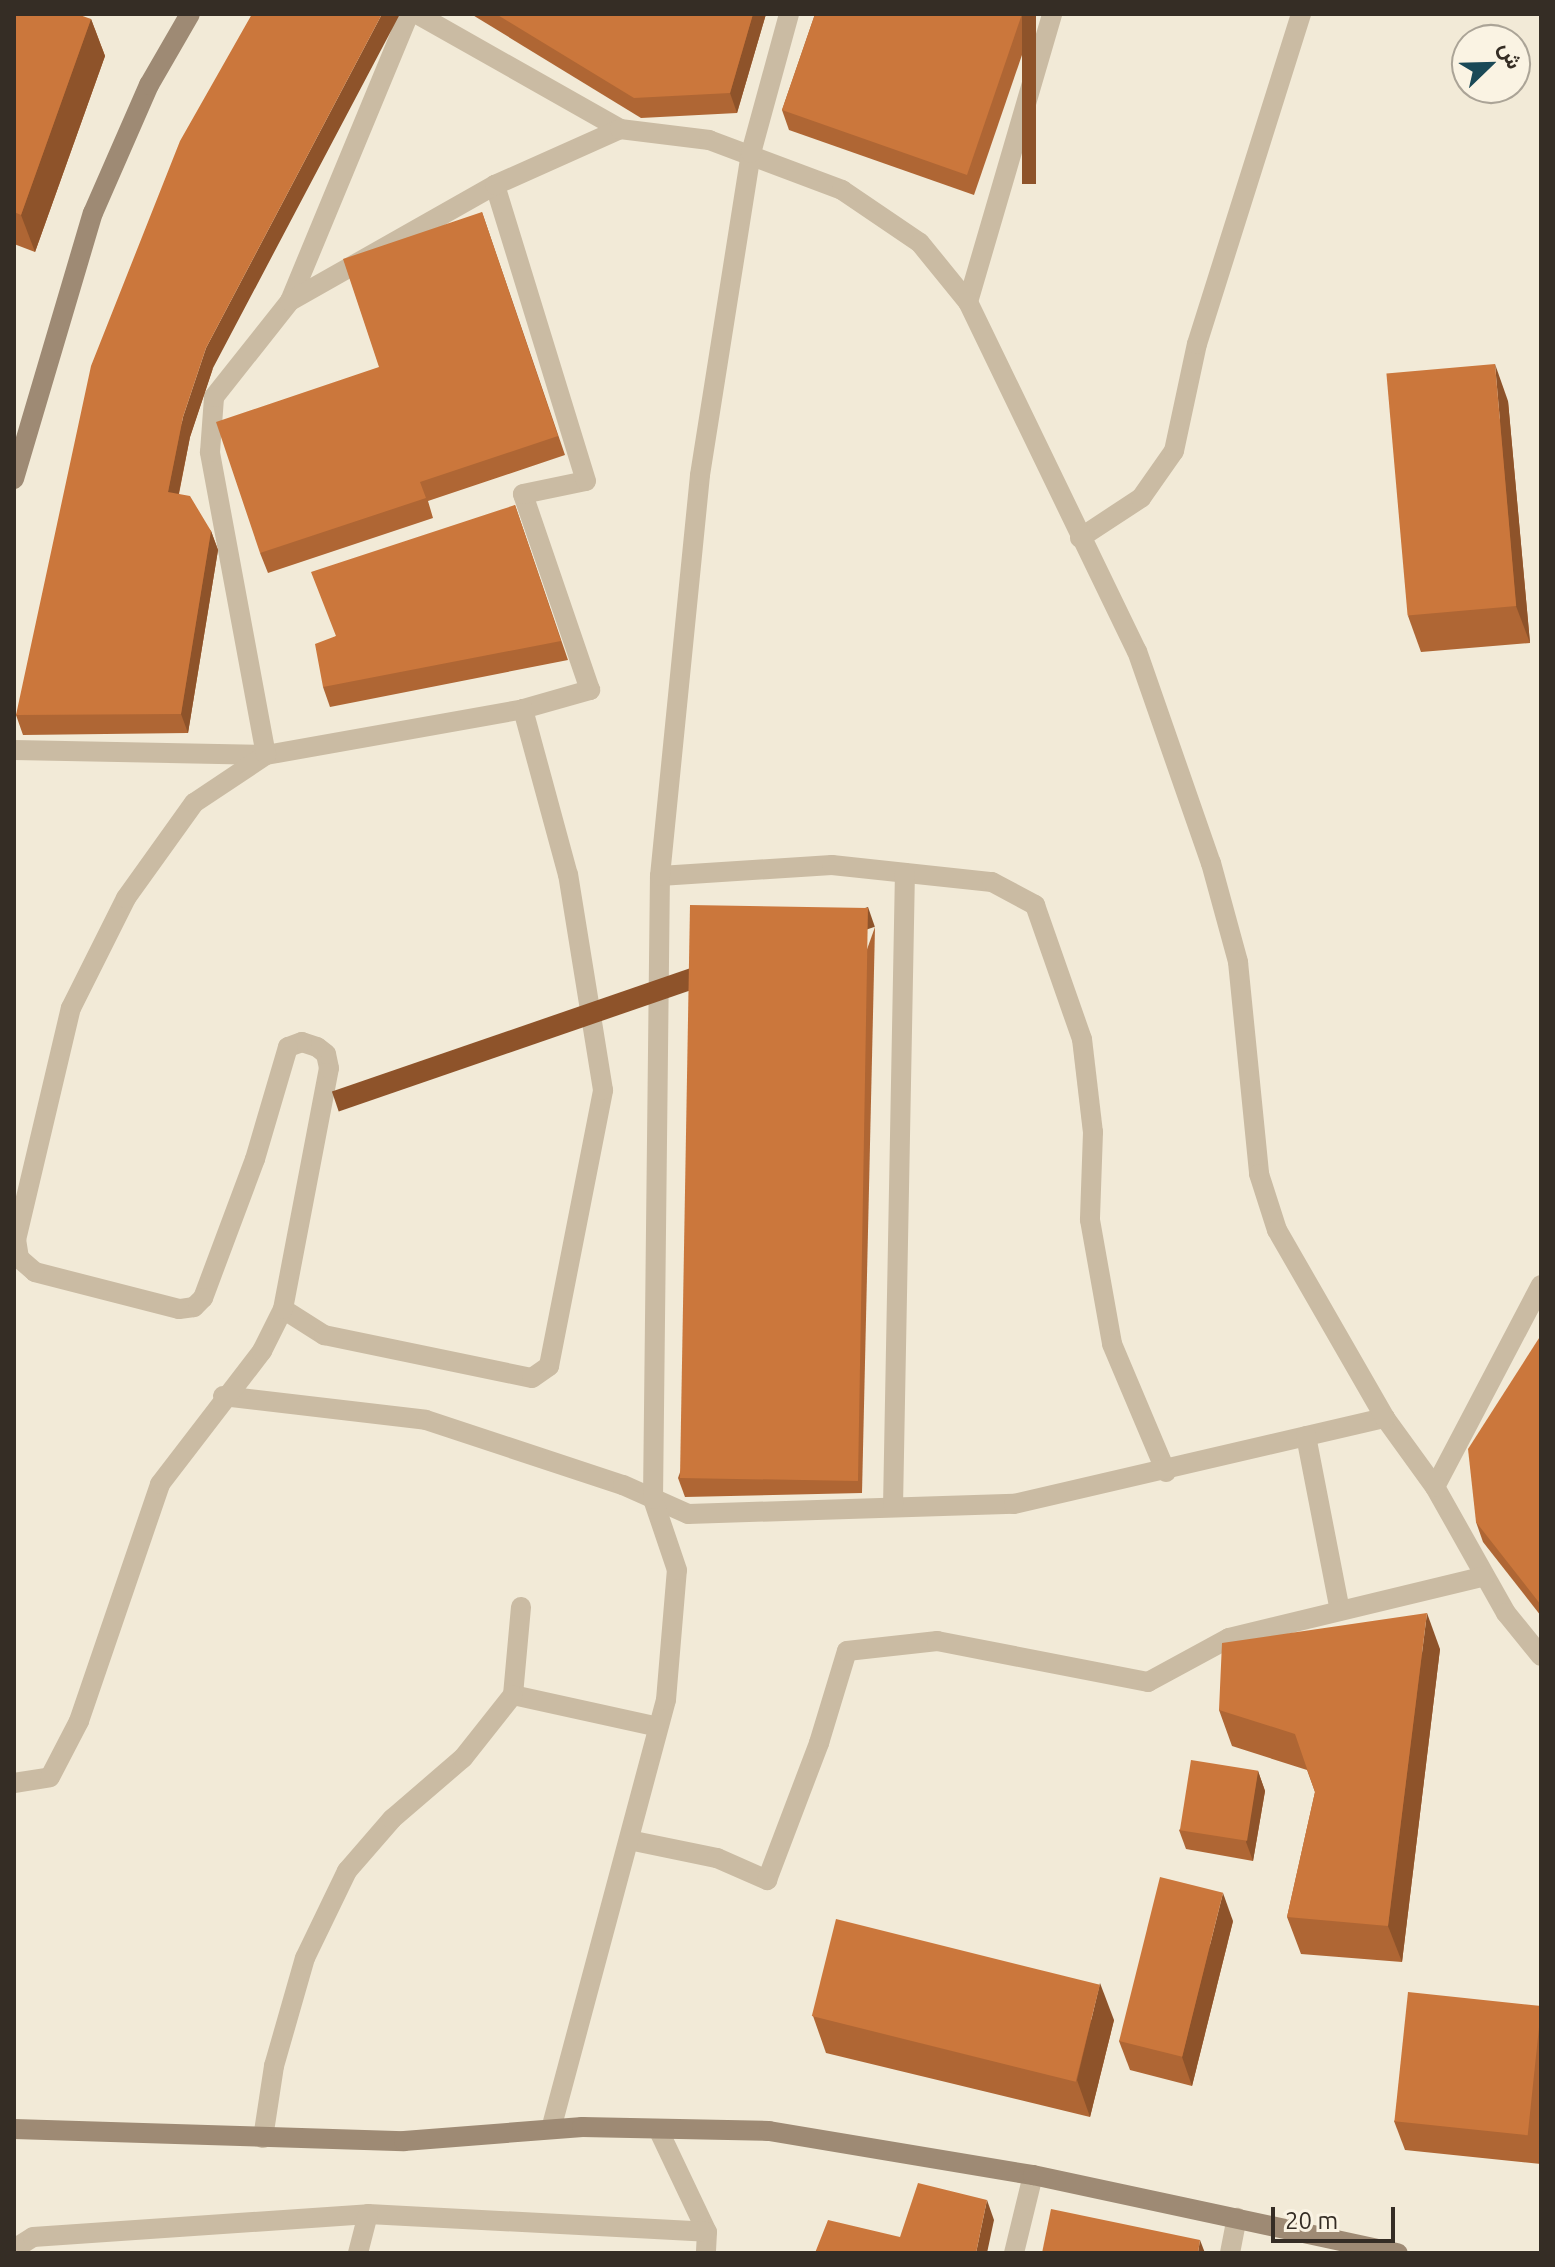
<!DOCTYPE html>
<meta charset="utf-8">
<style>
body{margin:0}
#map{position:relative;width:1555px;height:2267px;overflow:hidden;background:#f2ead7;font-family:Ubuntu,Vazirmatn,sans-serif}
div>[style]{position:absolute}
.street>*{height:20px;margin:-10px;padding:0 10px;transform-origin:10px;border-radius:10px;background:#cabba3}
.secondary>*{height:20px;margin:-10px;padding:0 10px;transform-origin:10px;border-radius:10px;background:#9e8a74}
.wall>*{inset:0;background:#af6634}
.shaded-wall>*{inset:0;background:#8e532a;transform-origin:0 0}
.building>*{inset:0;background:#cb773c;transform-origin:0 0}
span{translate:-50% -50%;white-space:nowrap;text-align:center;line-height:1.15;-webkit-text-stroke:6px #faf3e3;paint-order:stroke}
.frame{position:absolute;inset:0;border:16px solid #352d25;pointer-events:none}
.north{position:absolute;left:1451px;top:24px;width:80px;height:80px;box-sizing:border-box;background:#faf3e3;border:2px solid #aba497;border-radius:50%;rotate:67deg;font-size:22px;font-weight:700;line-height:32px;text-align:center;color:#352d25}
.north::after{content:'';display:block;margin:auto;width:28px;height:36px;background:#1a4957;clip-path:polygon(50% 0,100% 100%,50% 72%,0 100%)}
.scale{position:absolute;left:1271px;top:2207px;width:124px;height:36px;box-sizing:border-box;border:4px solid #352d25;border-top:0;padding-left:10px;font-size:24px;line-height:28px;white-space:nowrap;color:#352d25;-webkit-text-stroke:6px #faf3e3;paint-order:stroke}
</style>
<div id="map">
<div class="street">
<i style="left:417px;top:14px;width:233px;rotate:29.5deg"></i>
<i style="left:290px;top:301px;width:311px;rotate:-67.5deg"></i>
<i style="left:968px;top:302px;width:300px;rotate:-73.7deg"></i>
<i style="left:1080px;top:538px;width:73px;rotate:-33.3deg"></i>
<i style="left:1141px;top:498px;width:57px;rotate:-54.9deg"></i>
<i style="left:1174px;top:451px;width:109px;rotate:-77.9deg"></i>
<i style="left:1197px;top:344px;width:346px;rotate:-72.5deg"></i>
<i style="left:14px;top:750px;width:252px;rotate:1.1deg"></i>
<i style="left:266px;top:755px;width:261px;rotate:-10.1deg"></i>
<i style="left:523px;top:709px;width:70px;rotate:-15.8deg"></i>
<i style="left:590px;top:690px;width:207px;rotate:-108.9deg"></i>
<i style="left:523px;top:494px;width:64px;rotate:-11.7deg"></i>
<i style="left:586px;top:481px;width:310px;rotate:-107.1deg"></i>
<i style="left:660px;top:876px;width:172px;rotate:-3.7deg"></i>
<i style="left:832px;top:865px;width:161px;rotate:6.1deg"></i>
<i style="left:992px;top:882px;width:49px;rotate:28.1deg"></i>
<i style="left:1035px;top:905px;width:142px;rotate:70.7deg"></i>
<i style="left:1082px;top:1039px;width:94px;rotate:83.3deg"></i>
<i style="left:1093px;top:1132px;width:88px;rotate:92deg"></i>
<i style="left:1090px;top:1220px;width:126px;rotate:79.9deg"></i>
<i style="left:1112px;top:1344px;width:139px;rotate:67.1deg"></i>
<i style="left:1541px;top:1285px;width:228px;rotate:117.7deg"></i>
<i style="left:1435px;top:1487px;width:145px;rotate:60.6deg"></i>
<i style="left:1506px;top:1613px;width:55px;rotate:50.9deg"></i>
<i style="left:283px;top:1309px;width:49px;rotate:32.4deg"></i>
<i style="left:324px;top:1335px;width:212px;rotate:11.7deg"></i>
<i style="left:532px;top:1378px;width:21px;rotate:-35deg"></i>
<i style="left:549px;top:1366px;width:281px;rotate:-78.9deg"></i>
<i style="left:603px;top:1090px;width:218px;rotate:-99.2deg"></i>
<i style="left:568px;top:875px;width:172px;rotate:-105.2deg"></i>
<i style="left:223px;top:1396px;width:204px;rotate:6.7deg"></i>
<i style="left:426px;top:1420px;width:207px;rotate:18.3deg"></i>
<i style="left:623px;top:1485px;width:71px;rotate:24deg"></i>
<i style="left:688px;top:1514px;width:326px;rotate:-1.8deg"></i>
<i style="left:1014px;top:1504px;width:381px;rotate:-13.1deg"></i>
<i style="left:1385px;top:1418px;width:85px;rotate:54.1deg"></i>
<i style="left:1306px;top:1436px;width:178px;rotate:79deg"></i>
<i style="left:893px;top:1507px;width:634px;rotate:-88.92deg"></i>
<i style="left:521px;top:1607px;width:88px;rotate:95.2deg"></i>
<i style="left:513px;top:1695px;width:148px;rotate:12.4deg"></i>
<i style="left:14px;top:1783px;width:36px;rotate:-9deg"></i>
<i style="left:50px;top:1777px;width:63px;rotate:-62.6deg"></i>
<i style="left:79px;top:1721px;width:250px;rotate:-71.1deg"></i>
<i style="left:160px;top:1484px;width:168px;rotate:-52.5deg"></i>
<i style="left:262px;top:1351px;width:47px;rotate:-63.4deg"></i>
<i style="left:283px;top:1309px;width:245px;rotate:-79.2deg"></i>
<i style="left:329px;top:1068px;width:14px;rotate:-102deg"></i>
<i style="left:326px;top:1054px;width:11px;rotate:-142deg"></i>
<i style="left:317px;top:1047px;width:16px;rotate:-162deg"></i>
<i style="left:302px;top:1042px;width:15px;rotate:160deg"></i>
<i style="left:288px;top:1047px;width:117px;rotate:106.4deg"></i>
<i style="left:255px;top:1159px;width:148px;rotate:110.5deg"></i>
<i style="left:203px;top:1298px;width:13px;rotate:135deg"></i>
<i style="left:194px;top:1307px;width:15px;rotate:172deg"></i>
<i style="left:179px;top:1309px;width:149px;rotate:-165.6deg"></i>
<i style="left:35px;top:1272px;width:21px;rotate:-139deg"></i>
<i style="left:19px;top:1258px;width:18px;rotate:-99deg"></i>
<i style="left:16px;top:1240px;width:238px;rotate:-76.7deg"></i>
<i style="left:71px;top:1008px;width:123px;rotate:-63.4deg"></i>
<i style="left:126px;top:898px;width:117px;rotate:-54.4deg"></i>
<i style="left:194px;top:803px;width:87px;rotate:-33.7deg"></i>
<i style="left:266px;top:755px;width:308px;rotate:-100.5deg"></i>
<i style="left:210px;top:452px;width:55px;rotate:-85.8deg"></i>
<i style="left:214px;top:397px;width:122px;rotate:-51.6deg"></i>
<i style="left:290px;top:301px;width:236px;rotate:-29.5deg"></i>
<i style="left:495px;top:185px;width:137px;rotate:-24.1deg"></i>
<i style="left:620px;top:129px;width:90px;rotate:7deg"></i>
<i style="left:709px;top:140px;width:142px;rotate:20.6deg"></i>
<i style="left:842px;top:190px;width:94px;rotate:34.2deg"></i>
<i style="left:920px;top:243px;width:76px;rotate:50.9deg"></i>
<i style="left:968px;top:302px;width:388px;rotate:64.2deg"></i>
<i style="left:1137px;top:651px;width:225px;rotate:70.8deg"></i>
<i style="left:1211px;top:863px;width:103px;rotate:74.7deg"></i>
<i style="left:1238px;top:962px;width:213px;rotate:84.3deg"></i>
<i style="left:1259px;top:1174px;width:59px;rotate:72.2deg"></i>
<i style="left:1277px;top:1230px;width:217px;rotate:60.1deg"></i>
<i style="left:629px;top:1840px;width:90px;rotate:11.6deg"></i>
<i style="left:717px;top:1858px;width:55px;rotate:23.7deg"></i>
<i style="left:767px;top:1880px;width:147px;rotate:-69.2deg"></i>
<i style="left:819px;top:1743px;width:96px;rotate:-73.1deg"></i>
<i style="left:847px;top:1651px;width:91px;rotate:-6.3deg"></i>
<i style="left:937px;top:1641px;width:215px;rotate:11deg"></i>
<i style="left:1148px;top:1682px;width:92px;rotate:-28.5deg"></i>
<i style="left:1229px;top:1638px;width:263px;rotate:-13.6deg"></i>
<i style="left:551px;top:2129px;width:444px;rotate:-75deg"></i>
<i style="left:666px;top:1700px;width:130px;rotate:-85.2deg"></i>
<i style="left:677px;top:1570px;width:75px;rotate:-108.7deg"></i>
<i style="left:653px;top:1499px;width:623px;rotate:-89.36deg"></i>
<i style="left:660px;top:876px;width:403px;rotate:-84.3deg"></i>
<i style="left:700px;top:475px;width:326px;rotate:-81deg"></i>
<i style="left:751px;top:153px;width:144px;rotate:-74.7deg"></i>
<i style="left:658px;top:2129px;width:114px;rotate:64.6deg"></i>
<i style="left:707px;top:2232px;width:21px;rotate:93deg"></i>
<i style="left:263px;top:2138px;width:73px;rotate:-81.3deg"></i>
<i style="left:274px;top:2066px;width:112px;rotate:-74deg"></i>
<i style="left:305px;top:1958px;width:97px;rotate:-64.2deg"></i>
<i style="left:347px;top:1871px;width:69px;rotate:-49.1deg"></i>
<i style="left:392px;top:1819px;width:94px;rotate:-40.7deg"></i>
<i style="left:463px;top:1758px;width:80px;rotate:-51.6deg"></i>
<i style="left:14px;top:2249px;width:22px;rotate:-32deg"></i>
<i style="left:33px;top:2237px;width:336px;rotate:-3.9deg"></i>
<i style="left:368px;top:2214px;width:339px;rotate:3deg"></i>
<i style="left:358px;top:2253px;width:40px;rotate:-75.6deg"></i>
<i style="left:1014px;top:2253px;width:80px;rotate:-76.3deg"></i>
<i style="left:1230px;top:2253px;width:36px;rotate:-79deg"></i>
</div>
<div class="secondary">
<i style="left:14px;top:479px;width:277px;rotate:-73.5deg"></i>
<i style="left:93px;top:213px;width:140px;rotate:-66.4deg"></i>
<i style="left:149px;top:85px;width:82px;rotate:-60deg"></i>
<i style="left:14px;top:2129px;width:390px;rotate:1.8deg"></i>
<i style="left:404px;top:2141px;width:179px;rotate:-4.5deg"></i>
<i style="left:582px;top:2127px;width:187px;rotate:1.2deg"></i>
<i style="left:769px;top:2131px;width:268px;rotate:9.5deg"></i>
<i style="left:1033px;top:2175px;width:373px;rotate:12.1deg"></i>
</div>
<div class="wall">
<i style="clip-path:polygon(14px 14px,91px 19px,105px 56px,35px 252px,14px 244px)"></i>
<i style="clip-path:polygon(471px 14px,766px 14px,737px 113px,641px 118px)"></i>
<i style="clip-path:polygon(815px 14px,1036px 14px,974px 195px,789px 130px,782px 110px)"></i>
<i style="clip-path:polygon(482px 212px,565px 455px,428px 501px,433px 518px,268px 573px,260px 553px)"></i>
<i style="clip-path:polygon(213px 368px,190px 437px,179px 494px,211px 531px,218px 550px,188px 733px,23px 735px,16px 715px)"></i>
<i style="clip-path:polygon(1508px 401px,1530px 643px,1421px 652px,1408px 616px)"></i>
<i style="clip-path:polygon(515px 505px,568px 660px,330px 707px,323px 687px,335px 637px)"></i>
<i style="clip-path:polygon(875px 927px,862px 1493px,685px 1497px,678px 1478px)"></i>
<i style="clip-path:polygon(1541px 1335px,1541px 1616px,1483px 1542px,1476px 1522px)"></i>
<i style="clip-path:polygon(1440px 1649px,1402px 1962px,1301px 1954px,1287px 1917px,1315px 1792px,1307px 1770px,1232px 1746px,1219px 1710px)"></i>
<i style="clip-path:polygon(1258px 1771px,1265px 1791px,1253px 1861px,1186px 1849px,1179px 1830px)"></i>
<i style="clip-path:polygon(1233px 1921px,1192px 2086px,1130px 2070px,1119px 2041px)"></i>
<i style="clip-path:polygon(1541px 2006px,1541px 2164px,1405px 2150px,1394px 2121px)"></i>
<i style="clip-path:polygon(813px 2016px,1114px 2020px,1090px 2117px,826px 2053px)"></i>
</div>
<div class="shaded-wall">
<i style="clip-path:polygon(382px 14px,400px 14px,213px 368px,190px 437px,175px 512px,168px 492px,183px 417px,206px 348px)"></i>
<i style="clip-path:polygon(753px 14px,766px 14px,737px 113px,730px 93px)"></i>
<i style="left:1022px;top:14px;width:14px;height:170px"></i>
<i style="clip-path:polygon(91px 19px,105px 56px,35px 252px,21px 215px)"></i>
<i style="clip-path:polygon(1495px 364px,1508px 401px,1530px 643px,1516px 606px)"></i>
<i style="clip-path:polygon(211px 531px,218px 550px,188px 733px,181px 714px)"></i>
<i style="left:868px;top:907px;width:21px;height:567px;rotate:71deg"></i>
<i style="clip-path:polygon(1427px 1613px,1440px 1649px,1402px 1962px,1388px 1926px)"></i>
<i style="clip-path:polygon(1258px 1771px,1265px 1791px,1253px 1861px,1246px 1842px)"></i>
<i style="clip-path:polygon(1223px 1893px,1233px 1921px,1192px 2086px,1182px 2057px)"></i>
<i style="clip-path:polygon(1100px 1983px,1114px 2020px,1090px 2117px,1077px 2080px)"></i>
<i style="clip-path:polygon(987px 2200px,994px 2220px,987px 2253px,976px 2253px)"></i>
<i style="clip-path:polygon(1200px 2240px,1205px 2253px,1198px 2253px)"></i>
</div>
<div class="building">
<i style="clip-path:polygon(14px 14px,77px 14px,91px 19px,21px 215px,14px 212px)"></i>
<i style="clip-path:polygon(252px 14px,382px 14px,206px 348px,183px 417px,168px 492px,190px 496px,211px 531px,181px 714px,16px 715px,91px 366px,180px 141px)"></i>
<i style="clip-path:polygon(496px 14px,753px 14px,730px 93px,634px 98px)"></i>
<i style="clip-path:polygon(815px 14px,1022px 14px,967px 175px,782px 110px)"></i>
<i style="clip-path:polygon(482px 212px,558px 436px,420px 482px,426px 498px,260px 553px,216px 422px,379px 367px,343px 259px)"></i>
<i style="left:1495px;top:364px;width:243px;height:109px;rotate:85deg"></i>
<i style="clip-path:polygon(515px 505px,561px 641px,323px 687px,315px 644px,336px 636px,311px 572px)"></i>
<i style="left:690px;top:905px;width:178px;height:573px;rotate:1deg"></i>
<i style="clip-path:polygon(1541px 1335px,1541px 1605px,1476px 1522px,1468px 1449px)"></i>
<i style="clip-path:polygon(1427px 1613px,1388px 1926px,1287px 1917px,1315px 1792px,1295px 1734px,1219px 1710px,1222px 1643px)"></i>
<i style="left:1191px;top:1760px;width:68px;height:71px;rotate:9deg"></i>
<i style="left:1160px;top:1877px;width:65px;height:169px;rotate:14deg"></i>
<i style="left:836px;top:1919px;width:272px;height:100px;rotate:14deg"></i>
<i style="left:1408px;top:1992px;width:134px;height:130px;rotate:6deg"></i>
<i style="clip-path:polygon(918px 2183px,987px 2200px,976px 2253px,815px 2253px,828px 2220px,900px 2237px)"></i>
<i style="clip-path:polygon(1051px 2209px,1200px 2240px,1198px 2253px,1042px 2253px)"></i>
</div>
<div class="frame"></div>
<div class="north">ش</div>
<div class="scale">20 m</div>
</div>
